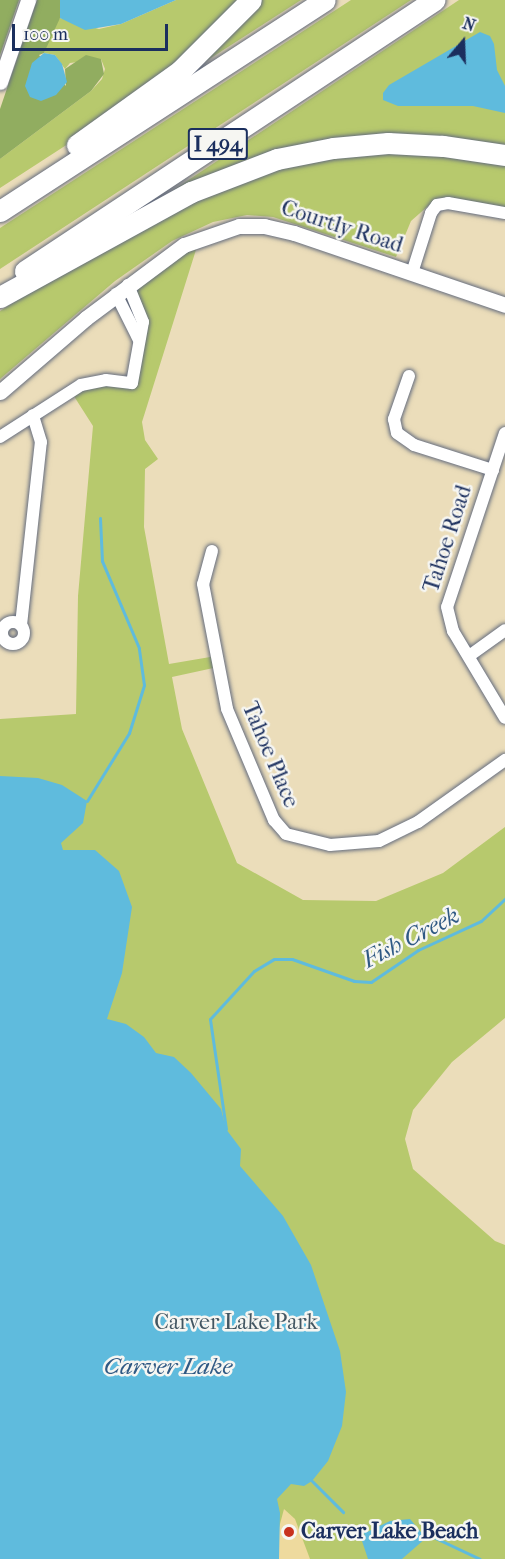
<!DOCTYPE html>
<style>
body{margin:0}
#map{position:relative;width:505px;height:1559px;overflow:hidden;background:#ebddba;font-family:"IM FELL French Canon",serif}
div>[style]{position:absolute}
.green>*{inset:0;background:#b7c96d}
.forest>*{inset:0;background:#91ad60}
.sand>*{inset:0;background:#eeda9e}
.water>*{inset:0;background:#5fbbdd}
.stream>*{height:3px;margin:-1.5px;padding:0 1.5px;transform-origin:1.5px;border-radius:1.5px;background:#5fbbdd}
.roads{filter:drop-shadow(0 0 2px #646c7e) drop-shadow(0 0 2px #646c7e)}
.minor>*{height:12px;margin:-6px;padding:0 6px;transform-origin:6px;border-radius:6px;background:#fff}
.minor>.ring{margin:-6px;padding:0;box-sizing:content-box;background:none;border:12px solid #fff;border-radius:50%}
.tertiary>*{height:15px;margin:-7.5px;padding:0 7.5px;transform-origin:7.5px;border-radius:7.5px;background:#fff}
.motorway>*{height:21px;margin:-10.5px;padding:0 10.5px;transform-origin:10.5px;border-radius:10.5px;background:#fff}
.dots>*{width:16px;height:16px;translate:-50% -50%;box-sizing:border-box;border:3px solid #f6f6f2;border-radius:50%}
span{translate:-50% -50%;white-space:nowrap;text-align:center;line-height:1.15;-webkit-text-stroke:5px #f6f6f2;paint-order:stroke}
.shield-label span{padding:2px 4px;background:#f6f6f2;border:2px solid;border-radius:4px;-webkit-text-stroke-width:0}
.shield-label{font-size:21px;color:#1b2f5e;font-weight:700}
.street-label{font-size:22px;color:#1b2f5e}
.park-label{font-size:22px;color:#425662}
.poi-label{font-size:22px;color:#1b2f5e;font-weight:700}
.left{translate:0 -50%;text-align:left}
.water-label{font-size:24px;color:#2f5984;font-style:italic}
.north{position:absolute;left:433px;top:12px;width:60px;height:60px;-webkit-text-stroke:4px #f6f6f2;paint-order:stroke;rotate:19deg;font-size:16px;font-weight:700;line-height:24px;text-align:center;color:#1b2f5e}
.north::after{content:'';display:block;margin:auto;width:21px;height:27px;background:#1b2f5e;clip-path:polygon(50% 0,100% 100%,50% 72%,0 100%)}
.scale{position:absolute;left:12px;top:24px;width:156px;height:27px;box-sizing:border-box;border:3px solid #1b2f5e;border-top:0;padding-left:8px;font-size:18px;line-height:21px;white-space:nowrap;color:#1b2f5e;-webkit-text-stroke:4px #f6f6f2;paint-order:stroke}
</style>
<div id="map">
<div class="green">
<i style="clip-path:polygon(176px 0,243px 0,203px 41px,88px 131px,0 188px,0 159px,91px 91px,102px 79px,105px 69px,101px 59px,70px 63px,65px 69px,55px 55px,44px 53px,55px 23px,60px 18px,99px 29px,121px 24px)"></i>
<i style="clip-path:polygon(259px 0,301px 0,200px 65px,198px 62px)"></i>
<i style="clip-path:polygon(351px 0,411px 0,0 269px,0 228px)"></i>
<i style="clip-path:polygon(459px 0,505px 0,505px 149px,396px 137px,166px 195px)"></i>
<i style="clip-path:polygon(374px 150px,505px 161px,505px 208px,449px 198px,436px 199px,411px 221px,396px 257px,273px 217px,247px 215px,213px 222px,172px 241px,115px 281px,0 379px,0 311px,44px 283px,179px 207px,269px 168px)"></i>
<i style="clip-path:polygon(200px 237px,142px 422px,145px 440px,158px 459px,145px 469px,144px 527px,169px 664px,216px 656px,218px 667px,172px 677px,182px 729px,237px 863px,303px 900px,376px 901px,443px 873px,505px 827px,505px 1018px,452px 1062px,413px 1110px,405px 1139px,413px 1169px,495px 1241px,505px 1245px,505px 1559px,0 1559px,0 719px,76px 714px,78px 596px,93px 426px,70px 390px,132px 382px,143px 322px,128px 285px)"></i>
</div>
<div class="forest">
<i style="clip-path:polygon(0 0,19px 0,0 55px)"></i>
<i style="clip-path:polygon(37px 0,60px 0,60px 18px,44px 53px,39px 55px,66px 86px,65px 69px,86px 55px,101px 59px,104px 74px,91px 91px,0 159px,0 109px)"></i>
</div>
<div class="sand">
<i style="clip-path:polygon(284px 1509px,295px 1519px,310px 1559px,278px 1559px,277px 1535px)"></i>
</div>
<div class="water">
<i style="clip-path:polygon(60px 0,176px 0,121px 24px,85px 30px,60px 18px)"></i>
<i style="clip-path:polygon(480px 32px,490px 36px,494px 44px,497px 70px,505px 86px,505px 113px,473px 106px,398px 106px,383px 100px,383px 93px,389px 85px)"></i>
<i style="clip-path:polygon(44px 53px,55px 55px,62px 64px,67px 82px,56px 95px,41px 101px,30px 97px,25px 86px,32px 63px)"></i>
<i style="clip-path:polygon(0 776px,38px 778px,62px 785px,87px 801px,83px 823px,61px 843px,63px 850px,95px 850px,119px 871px,132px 907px,122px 973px,107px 1019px,126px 1024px,144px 1037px,156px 1053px,174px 1057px,191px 1073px,221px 1109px,226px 1129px,241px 1149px,240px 1166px,283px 1216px,311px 1265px,340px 1351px,346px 1392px,342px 1426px,328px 1461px,312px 1481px,304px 1486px,291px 1484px,277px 1499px,280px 1513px,279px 1559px,0 1559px)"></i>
<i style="clip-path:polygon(410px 1519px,426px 1538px,402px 1559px,368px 1559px,362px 1541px,365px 1533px,390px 1521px)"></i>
</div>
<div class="stream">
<i style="left:87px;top:801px;width:80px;rotate:-58.3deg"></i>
<i style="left:129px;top:733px;width:50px;rotate:-72.6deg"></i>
<i style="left:144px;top:685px;width:37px;rotate:-98deg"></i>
<i style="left:139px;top:648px;width:95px;rotate:-113deg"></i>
<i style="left:102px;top:561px;width:43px;rotate:-92.7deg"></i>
<i style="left:226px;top:1129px;width:111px;rotate:-98.3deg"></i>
<i style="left:210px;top:1019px;width:65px;rotate:-47.5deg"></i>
<i style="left:254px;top:971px;width:23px;rotate:-31deg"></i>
<i style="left:274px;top:959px;width:18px"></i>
<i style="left:292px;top:959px;width:66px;rotate:19.5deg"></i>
<i style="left:354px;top:981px;width:17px;rotate:3deg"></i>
<i style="left:371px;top:982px;width:57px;rotate:-34.2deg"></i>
<i style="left:418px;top:950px;width:69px;rotate:-24.7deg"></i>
<i style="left:481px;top:921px;width:33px;rotate:-43deg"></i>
<i style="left:312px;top:1481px;width:44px;rotate:45deg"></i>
<i style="left:360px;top:1529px;width:9px;rotate:32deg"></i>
<i style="left:421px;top:1537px;width:8px;rotate:-14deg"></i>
<i style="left:429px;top:1535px;width:56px;rotate:25.2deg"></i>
</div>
<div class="roads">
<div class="minor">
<i style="left:412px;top:273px;width:63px;rotate:-72.4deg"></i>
<i style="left:431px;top:213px;width:10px;rotate:-53deg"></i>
<i style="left:437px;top:205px;width:11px;rotate:-10deg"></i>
<i style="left:448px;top:203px;width:58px;rotate:10deg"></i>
<i style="left:116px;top:294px;width:51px;rotate:63.4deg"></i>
<i style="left:409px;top:376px;width:46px;rotate:109.2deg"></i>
<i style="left:394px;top:419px;width:14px;rotate:78deg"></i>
<i style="left:397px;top:433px;width:21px;rotate:35deg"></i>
<i style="left:414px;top:445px;width:83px;rotate:17.6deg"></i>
<i style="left:505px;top:433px;width:183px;rotate:108.4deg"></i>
<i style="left:447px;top:607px;width:25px;rotate:76deg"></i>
<i style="left:453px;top:631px;width:101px;rotate:59.1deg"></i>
<i style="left:0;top:437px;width:96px;rotate:-32.7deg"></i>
<i style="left:81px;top:385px;width:25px;rotate:-11deg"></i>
<i style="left:106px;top:380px;width:26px;rotate:7deg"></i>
<i style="left:132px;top:383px;width:62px;rotate:-79.8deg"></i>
<i style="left:143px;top:322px;width:40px;rotate:-112deg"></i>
<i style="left:212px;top:551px;width:34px;rotate:105deg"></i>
<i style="left:203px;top:584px;width:127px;rotate:79.1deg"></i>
<i style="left:227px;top:709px;width:121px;rotate:67.1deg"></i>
<i style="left:274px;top:820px;width:18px;rotate:49deg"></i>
<i style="left:286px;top:834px;width:45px;rotate:14deg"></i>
<i style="left:330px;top:845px;width:49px;rotate:-4.7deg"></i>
<i style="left:379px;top:841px;width:43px;rotate:-26deg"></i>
<i style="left:418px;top:822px;width:107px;rotate:-35.5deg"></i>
<i class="ring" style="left:2px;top:622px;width:10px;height:10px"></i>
<i style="left:21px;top:625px;width:184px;rotate:-83.8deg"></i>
<i style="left:41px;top:442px;width:28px;rotate:-107deg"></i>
<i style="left:469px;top:656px;width:44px;rotate:-35.8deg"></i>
</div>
<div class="tertiary">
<i style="left:0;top:82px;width:87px;rotate:-71.1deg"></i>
<i style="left:0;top:392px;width:113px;rotate:-40.7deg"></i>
<i style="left:86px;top:318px;width:122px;rotate:-36.7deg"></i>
<i style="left:184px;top:245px;width:58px;rotate:-19.1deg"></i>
<i style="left:239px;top:226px;width:25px"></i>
<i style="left:264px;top:226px;width:31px;rotate:13deg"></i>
<i style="left:294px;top:233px;width:223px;rotate:18.8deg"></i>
</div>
<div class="motorway">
<i style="left:77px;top:145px;width:127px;rotate:-35.7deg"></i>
<i style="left:180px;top:71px;width:100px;rotate:-45deg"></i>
<i style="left:0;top:211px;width:387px;rotate:-33deg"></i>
<i style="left:25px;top:271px;width:491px;rotate:-33.5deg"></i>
<i style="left:0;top:297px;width:218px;rotate:-28.8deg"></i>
<i style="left:191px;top:192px;width:92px;rotate:-21deg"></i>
<i style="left:277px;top:159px;width:57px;rotate:-11.1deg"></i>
<i style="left:333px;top:148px;width:55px;rotate:-5.2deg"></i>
<i style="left:388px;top:143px;width:55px;rotate:3.1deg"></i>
<i style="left:443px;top:146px;width:63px;rotate:8.3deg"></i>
</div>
</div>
<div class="dots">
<i style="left:289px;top:1532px;background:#c8321e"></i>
</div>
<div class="shield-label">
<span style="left:218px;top:144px">I 494</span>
</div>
<div class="street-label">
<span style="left:342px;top:227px;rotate:18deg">Courtly Road</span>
<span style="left:448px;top:539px;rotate:-72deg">Tahoe Road</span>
<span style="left:270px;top:755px;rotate:67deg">Tahoe Place</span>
</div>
<div class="park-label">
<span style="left:236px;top:1323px">Carver Lake Park</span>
</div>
<div class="poi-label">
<span class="left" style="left:301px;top:1532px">Carver Lake Beach</span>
</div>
<div class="water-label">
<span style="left:411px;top:938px;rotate:-27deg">Fish Creek</span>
<span style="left:168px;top:1367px">Carver Lake</span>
</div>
<div class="north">N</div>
<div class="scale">100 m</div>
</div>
